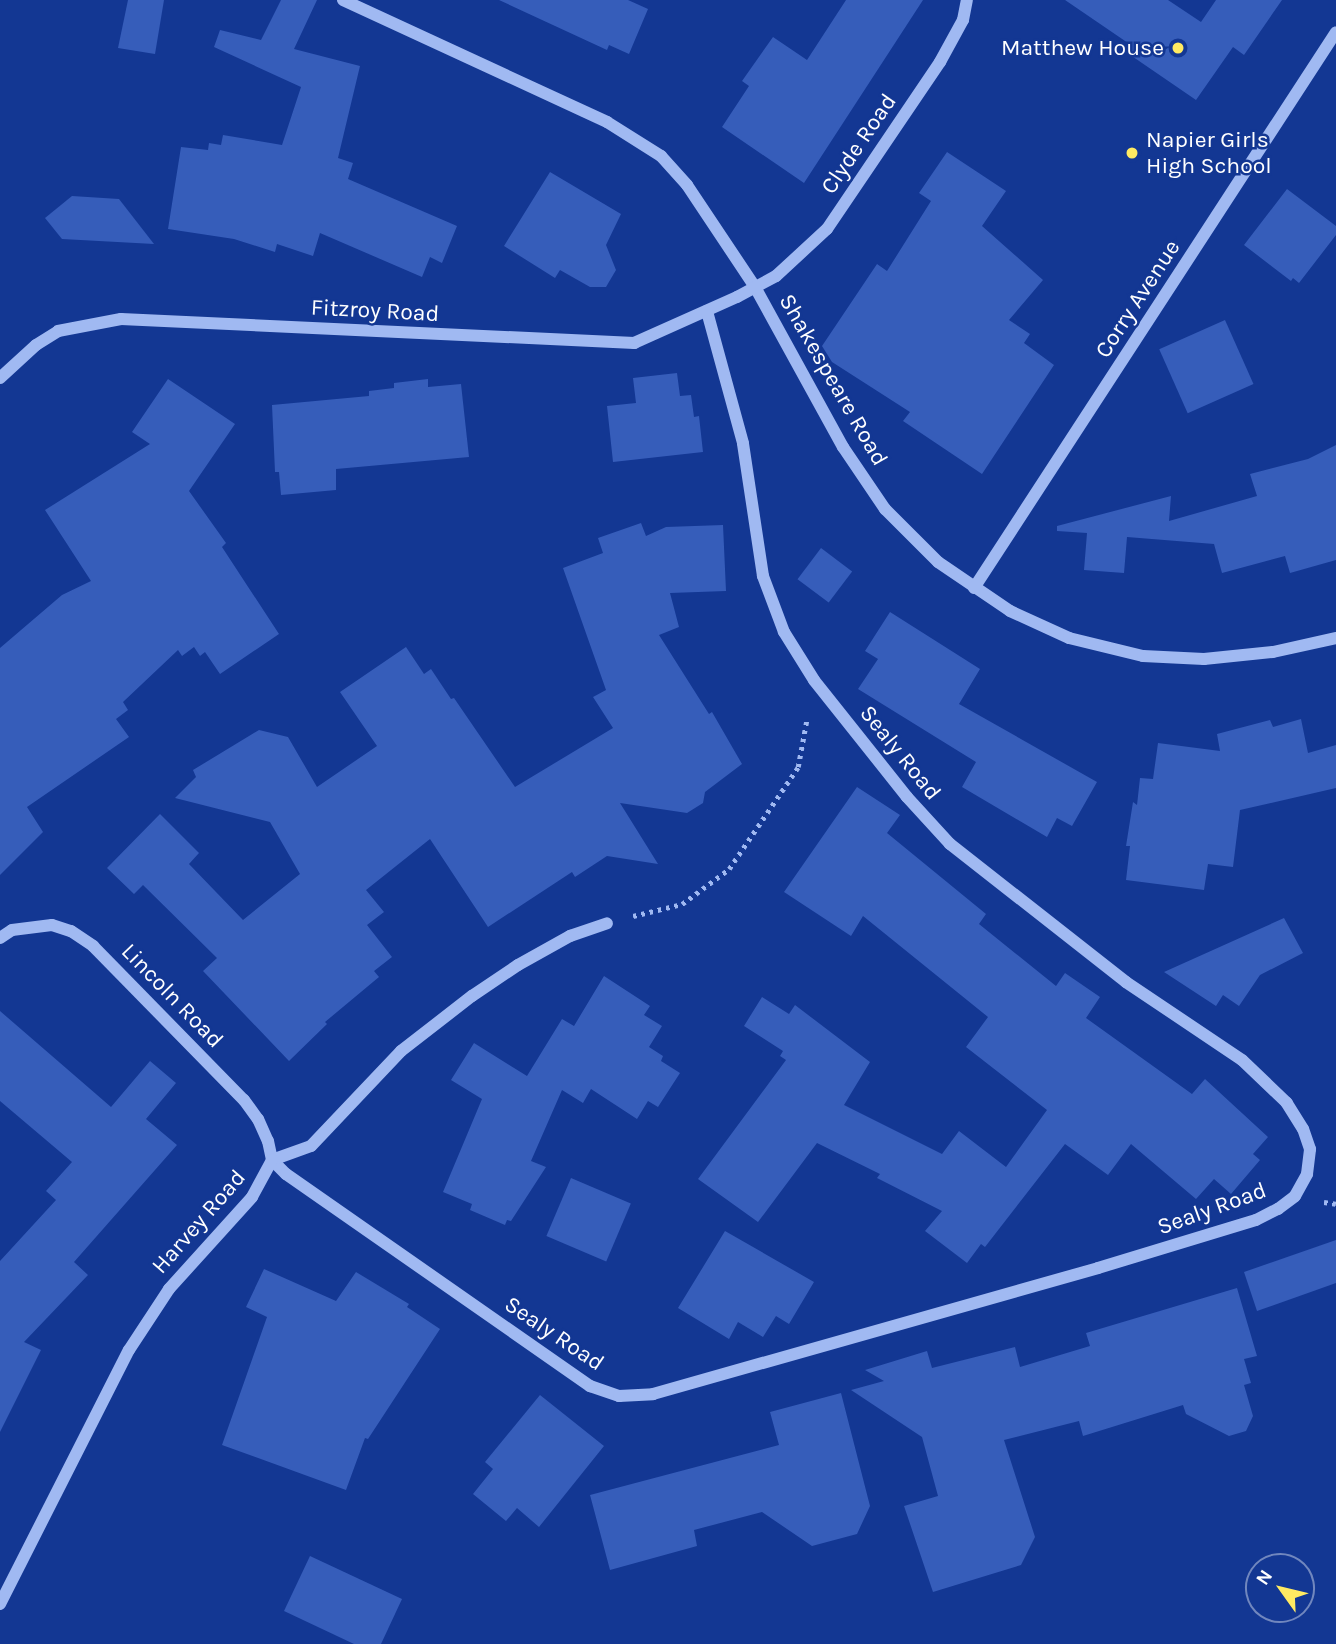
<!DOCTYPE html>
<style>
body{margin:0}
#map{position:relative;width:1336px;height:1644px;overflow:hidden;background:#133793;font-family:Karla,sans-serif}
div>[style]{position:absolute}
.building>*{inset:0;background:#365dba;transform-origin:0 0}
.path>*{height:4.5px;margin-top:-2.25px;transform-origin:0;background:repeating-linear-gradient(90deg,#a0b9f2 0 3.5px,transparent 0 8.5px)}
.minor>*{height:12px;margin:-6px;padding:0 6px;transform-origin:6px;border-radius:6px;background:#a0b9f2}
.dots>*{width:19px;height:19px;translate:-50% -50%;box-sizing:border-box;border:4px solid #133793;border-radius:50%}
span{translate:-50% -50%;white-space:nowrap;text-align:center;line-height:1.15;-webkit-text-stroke:5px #133793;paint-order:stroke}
.poi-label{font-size:23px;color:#fff}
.right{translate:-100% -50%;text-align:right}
.left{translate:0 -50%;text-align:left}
.street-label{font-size:23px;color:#fff}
.north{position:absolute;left:1245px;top:1553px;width:70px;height:70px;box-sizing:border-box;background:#133793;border:2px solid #7187be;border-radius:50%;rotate:304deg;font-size:19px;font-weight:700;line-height:28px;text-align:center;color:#fff}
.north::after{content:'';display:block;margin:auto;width:24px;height:32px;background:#ffea62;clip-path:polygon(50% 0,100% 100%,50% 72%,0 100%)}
</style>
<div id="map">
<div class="building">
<i style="clip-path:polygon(128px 0,164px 0,155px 54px,118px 48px)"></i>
<i style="clip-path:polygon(281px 0,317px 0,294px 49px,360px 66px,338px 158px,353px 163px,348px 179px,457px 226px,442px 263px,430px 257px,422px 277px,320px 233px,313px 256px,277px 244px,275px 252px,234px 239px,168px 229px,181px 147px,208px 150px,209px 143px,221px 145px,223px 135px,282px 145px,301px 87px,214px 47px,220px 30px,261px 40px)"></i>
<i style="clip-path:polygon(499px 0,628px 0,648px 9px,629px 54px,609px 45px,607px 50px)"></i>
<i style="clip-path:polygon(846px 0,923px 0,804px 183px,722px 127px,749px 86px,742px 81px,773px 37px,807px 60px)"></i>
<i style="clip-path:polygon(1065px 0,1168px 0,1201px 22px,1216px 0,1282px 0,1244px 55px,1233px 47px,1196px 100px,1123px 50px,1128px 43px)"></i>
<i style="clip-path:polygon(947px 152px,1006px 191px,982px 226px,1043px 280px,1009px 320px,1030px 334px,1024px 343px,1054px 365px,982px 474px,903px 421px,910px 412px,832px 362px,822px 346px,877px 264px,887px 271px,931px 201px,919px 193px)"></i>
<i style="clip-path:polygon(550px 172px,621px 214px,606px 245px,616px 270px,606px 287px,590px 287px,560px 270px,555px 278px,504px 246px)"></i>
<i style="clip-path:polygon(1287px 189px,1336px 226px,1336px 235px,1299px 283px,1293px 278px,1291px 281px,1244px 245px)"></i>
<i style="clip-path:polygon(72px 196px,119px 199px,154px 244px,62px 239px,45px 218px)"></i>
<i style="left:1225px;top:320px;width:70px;height:72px;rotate:66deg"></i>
<i style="clip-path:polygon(677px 373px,680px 396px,691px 395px,694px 417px,699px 416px,703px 452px,613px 462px,607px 406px,636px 403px,633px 378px)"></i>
<i style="clip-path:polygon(168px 379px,235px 424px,189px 491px,226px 543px,222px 547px,279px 634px,220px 674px,205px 652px,200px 656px,194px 647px,182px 656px,178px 650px,123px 702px,128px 710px,116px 719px,129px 737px,27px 807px,43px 832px,0 875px,0 648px,62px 595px,91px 581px,45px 510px,150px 444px,132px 432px)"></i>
<i style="clip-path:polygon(428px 379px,428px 387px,461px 384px,469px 457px,336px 469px,336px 490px,281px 495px,279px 472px,275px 472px,272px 405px,369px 396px,369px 391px,394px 388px,394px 383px)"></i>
<i style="clip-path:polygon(1336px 445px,1336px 560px,1290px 573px,1285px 556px,1222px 573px,1214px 544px,1127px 537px,1124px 573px,1084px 570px,1087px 533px,1057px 531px,1057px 526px,1171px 496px,1169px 521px,1257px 496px,1250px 474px,1308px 459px)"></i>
<i style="clip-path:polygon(641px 523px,646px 536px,666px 527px,723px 525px,726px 591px,670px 593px,679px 627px,659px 635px,709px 714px,712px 712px,742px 764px,705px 792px,703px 803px,687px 813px,620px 803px,658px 864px,607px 856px,575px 877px,572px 872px,488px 927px,430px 839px,366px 890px,384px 912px,367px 925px,392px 957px,374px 971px,379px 977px,325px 1022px,327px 1024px,289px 1061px,203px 971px,217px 958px,143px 885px,134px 894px,107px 868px,160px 814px,199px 853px,189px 864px,243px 920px,300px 874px,270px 822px,175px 798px,196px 777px,193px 770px,259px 730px,288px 737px,317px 787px,377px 746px,340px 692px,406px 647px,424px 674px,431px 669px,451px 699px,454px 698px,515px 787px,613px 728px,593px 697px,606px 690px,563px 568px,603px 553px,598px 538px)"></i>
<i style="left:821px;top:548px;width:39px;height:39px;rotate:37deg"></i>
<i style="clip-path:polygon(890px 612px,980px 669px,959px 704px,1097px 782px,1072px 826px,1057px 818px,1047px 837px,962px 787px,976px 762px,858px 689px,878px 659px,865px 651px)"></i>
<i style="clip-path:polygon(1301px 719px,1308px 753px,1336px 745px,1336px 788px,1240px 810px,1233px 867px,1208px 864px,1204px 890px,1126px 880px,1130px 846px,1126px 846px,1133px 802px,1137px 805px,1140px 778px,1153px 779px,1158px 743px,1220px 751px,1217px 734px,1270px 720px,1273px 727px)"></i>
<i style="clip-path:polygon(857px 787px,900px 815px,887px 833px,986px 914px,979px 924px,1056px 986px,1065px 973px,1100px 997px,1086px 1018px,1192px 1094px,1205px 1079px,1268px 1137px,1253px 1154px,1260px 1160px,1231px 1194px,1214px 1179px,1196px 1199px,1131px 1144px,1108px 1175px,1065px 1144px,985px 1247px,981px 1244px,967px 1263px,925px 1231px,942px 1211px,877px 1178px,880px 1174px,817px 1143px,758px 1222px,698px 1179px,786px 1060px,780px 1056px,783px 1051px,744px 1026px,762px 997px,789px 1014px,795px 1005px,870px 1062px,844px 1105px,942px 1154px,959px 1131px,1006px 1167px,1047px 1110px,966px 1047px,988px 1017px,863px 916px,851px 936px,784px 892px)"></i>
<i style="clip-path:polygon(1284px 918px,1303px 953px,1260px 975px,1239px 1006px,1223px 995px,1216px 1006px,1164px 972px)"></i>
<i style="clip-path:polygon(604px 976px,650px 1006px,644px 1015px,662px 1026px,649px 1047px,663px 1056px,661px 1061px,680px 1073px,658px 1107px,648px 1101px,637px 1119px,591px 1089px,583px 1103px,562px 1090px,531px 1161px,546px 1167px,511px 1221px,507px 1220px,505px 1225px,470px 1210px,472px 1204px,443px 1192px,482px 1099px,451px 1080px,474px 1043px,527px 1076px,562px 1019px,574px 1026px)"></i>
<i style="clip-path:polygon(0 1011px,111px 1107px,150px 1061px,176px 1083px,146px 1119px,177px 1145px,74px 1262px,88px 1275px,24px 1342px,41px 1350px,0 1432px,0 1261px,56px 1200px,46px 1191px,72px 1162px,0 1101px)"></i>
<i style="left:571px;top:1178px;width:65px;height:63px;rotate:23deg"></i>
<i style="clip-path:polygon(725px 1231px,814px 1282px,789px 1324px,776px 1316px,763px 1337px,738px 1322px,729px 1339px,678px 1308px)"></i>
<i style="clip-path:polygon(1336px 1240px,1336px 1283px,1257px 1311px,1244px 1272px)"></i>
<i style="clip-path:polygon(264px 1269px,336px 1301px,356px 1272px,409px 1304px,407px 1307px,440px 1329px,368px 1439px,365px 1438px,346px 1490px,222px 1445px,267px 1317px,246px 1307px)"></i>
<i style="clip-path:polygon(1237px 1288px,1257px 1356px,1244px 1359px,1251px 1383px,1244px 1385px,1253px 1416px,1246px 1431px,1229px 1436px,1186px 1414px,1183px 1405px,1083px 1436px,1079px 1421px,1004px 1440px,1035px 1537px,1021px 1565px,933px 1592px,904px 1506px,938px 1496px,922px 1437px,851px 1390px,884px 1381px,865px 1370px,927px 1351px,932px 1368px,1015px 1347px,1020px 1367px,1090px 1346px,1086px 1333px)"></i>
<i style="clip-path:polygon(841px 1393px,870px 1506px,857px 1534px,812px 1546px,762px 1512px,694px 1530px,697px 1546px,610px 1570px,590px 1495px,779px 1445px,770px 1412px)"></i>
<i style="clip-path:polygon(540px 1395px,604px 1446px,539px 1527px,517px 1508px,506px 1521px,473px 1494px,493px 1469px,485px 1462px)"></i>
<i style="clip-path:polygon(310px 1556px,402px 1599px,381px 1644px,354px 1644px,284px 1611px)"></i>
</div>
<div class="path">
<i style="left:633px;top:916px;width:50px;rotate:-13.8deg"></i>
<i style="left:682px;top:904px;width:59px;rotate:-36.7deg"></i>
<i style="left:729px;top:869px;width:123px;rotate:-55.9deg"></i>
<i style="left:798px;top:767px;width:50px;rotate:-79.6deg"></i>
<i style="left:1324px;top:1202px;width:12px;rotate:9deg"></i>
</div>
<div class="minor">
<i style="left:343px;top:0;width:291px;rotate:24.8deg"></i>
<i style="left:607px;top:122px;width:64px;rotate:32.2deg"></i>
<i style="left:661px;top:156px;width:39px;rotate:48deg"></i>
<i style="left:687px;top:185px;width:123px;rotate:56.3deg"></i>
<i style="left:755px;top:287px;width:183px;rotate:61.2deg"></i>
<i style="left:843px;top:447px;width:75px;rotate:55.9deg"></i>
<i style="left:885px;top:509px;width:75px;rotate:45deg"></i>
<i style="left:938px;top:562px;width:87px;rotate:34.2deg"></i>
<i style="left:1010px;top:611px;width:65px;rotate:24.6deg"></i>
<i style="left:1069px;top:638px;width:76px;rotate:13.7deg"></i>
<i style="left:1143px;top:656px;width:61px;rotate:2.8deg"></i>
<i style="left:1204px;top:659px;width:69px;rotate:-5.8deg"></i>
<i style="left:1273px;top:652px;width:65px;rotate:-12.5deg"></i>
<i style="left:0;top:378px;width:49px;rotate:-42.5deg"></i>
<i style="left:36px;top:345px;width:26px;rotate:-32deg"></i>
<i style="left:58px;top:331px;width:64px;rotate:-10.8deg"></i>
<i style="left:121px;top:319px;width:514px;rotate:2.68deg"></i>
<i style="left:634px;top:343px;width:113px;rotate:-24.1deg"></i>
<i style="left:737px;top:297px;width:44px;rotate:-28.3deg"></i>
<i style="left:776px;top:276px;width:69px;rotate:-42.7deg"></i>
<i style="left:827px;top:229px;width:202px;rotate:-55.9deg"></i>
<i style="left:940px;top:62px;width:48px;rotate:-61.3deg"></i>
<i style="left:963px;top:20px;width:20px;rotate:-79deg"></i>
<i style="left:974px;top:588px;width:663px;rotate:-56.93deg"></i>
<i style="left:0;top:938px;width:14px;rotate:-34deg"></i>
<i style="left:12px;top:930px;width:40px;rotate:-7.1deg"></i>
<i style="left:52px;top:925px;width:20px;rotate:18deg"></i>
<i style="left:71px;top:931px;width:27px;rotate:34deg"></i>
<i style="left:93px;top:946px;width:216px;rotate:45.6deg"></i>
<i style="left:244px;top:1100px;width:24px;rotate:54deg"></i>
<i style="left:258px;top:1119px;width:24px;rotate:66deg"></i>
<i style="left:268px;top:1141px;width:19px;rotate:78deg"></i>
<i style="left:272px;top:1160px;width:20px;rotate:45deg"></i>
<i style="left:286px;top:1174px;width:371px;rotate:34.9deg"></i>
<i style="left:590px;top:1386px;width:31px;rotate:19deg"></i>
<i style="left:619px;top:1396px;width:34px;rotate:-3deg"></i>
<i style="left:653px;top:1394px;width:462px;rotate:-15.8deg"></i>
<i style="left:1098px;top:1268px;width:165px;rotate:-16.9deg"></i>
<i style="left:1256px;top:1220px;width:25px;rotate:-27deg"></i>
<i style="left:1278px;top:1209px;width:21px;rotate:-37deg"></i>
<i style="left:1295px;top:1196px;width:25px;rotate:-61deg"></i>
<i style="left:1307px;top:1174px;width:25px;rotate:-83deg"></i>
<i style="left:1310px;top:1149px;width:21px;rotate:-109deg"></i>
<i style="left:1303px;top:1129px;width:31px;rotate:-122deg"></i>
<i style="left:1287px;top:1103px;width:62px;rotate:-136.3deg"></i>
<i style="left:1242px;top:1060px;width:140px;rotate:-146.1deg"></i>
<i style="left:1126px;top:982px;width:224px;rotate:-141.9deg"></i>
<i style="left:950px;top:844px;width:64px;rotate:-132.5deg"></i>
<i style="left:907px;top:797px;width:149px;rotate:-128.5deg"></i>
<i style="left:814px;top:680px;width:57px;rotate:-122deg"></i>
<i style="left:784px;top:632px;width:60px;rotate:-110.6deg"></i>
<i style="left:763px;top:576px;width:134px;rotate:-98.6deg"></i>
<i style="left:743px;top:443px;width:137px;rotate:-105.3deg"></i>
<i style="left:272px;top:1160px;width:41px;rotate:-19.7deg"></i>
<i style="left:311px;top:1146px;width:131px;rotate:-46.5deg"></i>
<i style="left:401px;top:1051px;width:90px;rotate:-37.8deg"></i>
<i style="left:472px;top:996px;width:55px;rotate:-34deg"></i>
<i style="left:518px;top:965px;width:60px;rotate:-29.1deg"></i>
<i style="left:570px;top:936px;width:39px;rotate:-19deg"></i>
<i style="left:0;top:1604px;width:285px;rotate:-63.1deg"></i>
<i style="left:129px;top:1350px;width:73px;rotate:-56.7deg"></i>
<i style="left:169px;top:1289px;width:124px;rotate:-47.9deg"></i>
<i style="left:252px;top:1197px;width:42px;rotate:-61.6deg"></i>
</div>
<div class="dots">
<i style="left:1178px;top:48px;background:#ffea62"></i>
<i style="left:1132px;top:153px;background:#ffea62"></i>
</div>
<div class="poi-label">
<span class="right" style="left:1164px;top:48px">Matthew House</span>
<span class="left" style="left:1146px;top:153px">Napier Girls<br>High School</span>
</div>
<div class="street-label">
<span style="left:859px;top:144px;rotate:-56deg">Clyde Road</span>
<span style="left:1138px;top:299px;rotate:-57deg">Corry Avenue</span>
<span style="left:375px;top:311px;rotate:3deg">Fitzroy Road</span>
<span style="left:833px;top:380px;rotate:60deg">Shakespeare Road</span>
<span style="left:900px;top:753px;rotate:51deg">Sealy Road</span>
<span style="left:172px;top:996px;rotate:46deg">Lincoln Road</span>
<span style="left:1212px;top:1209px;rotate:-20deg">Sealy Road</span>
<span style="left:199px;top:1222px;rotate:-49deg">Harvey Road</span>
<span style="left:554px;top:1334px;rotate:34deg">Sealy Road</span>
</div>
<div class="north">N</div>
</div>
